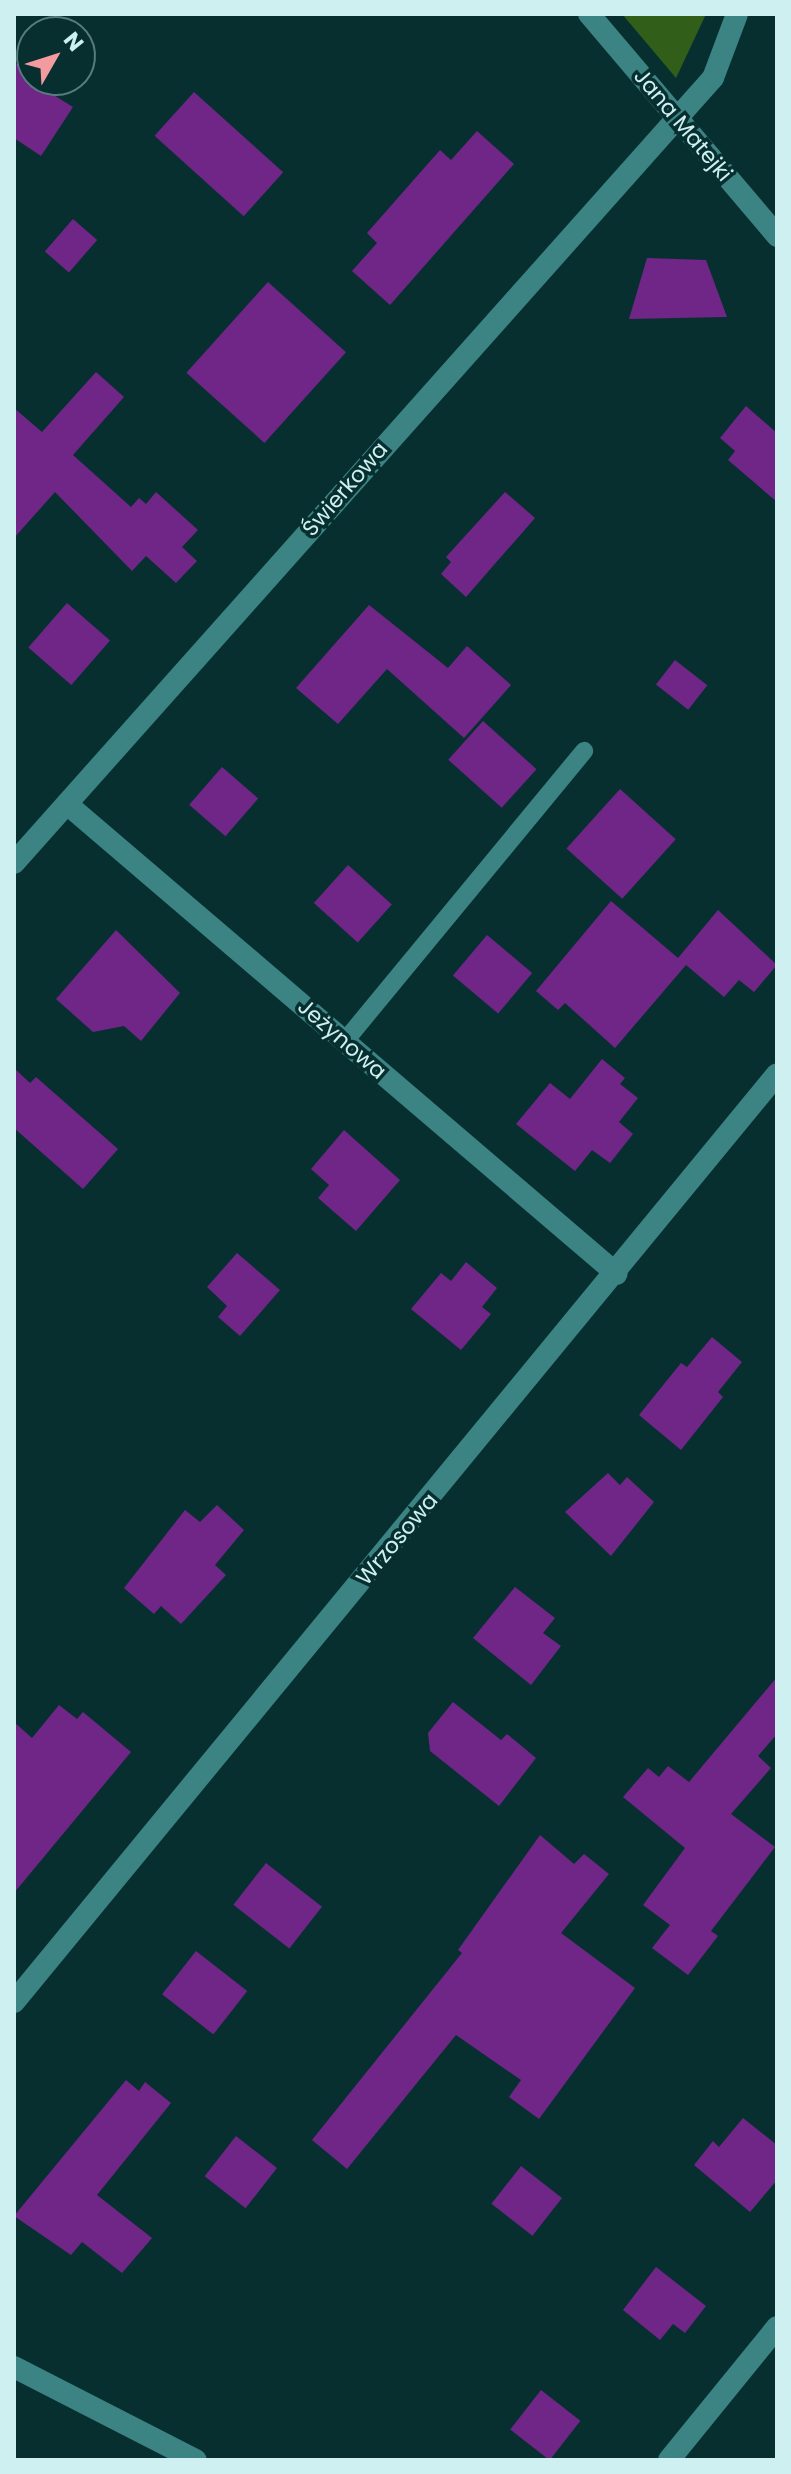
<!DOCTYPE html>
<meta charset="utf-8">
<style>
body{margin:0}
#map{position:relative;width:791px;height:2474px;overflow:hidden;background:#072f30;font-family:Poppins,sans-serif}
div>[style]{position:absolute}
.green>*{inset:0;background:#315f19}
.building>*{inset:0;background:#6f2687;transform-origin:0 0}
.service>*{height:18px;margin:-9px;padding:0 9px;transform-origin:9px;border-radius:9px;background:#3c8384}
.minor>*{height:22px;margin:-11px;padding:0 11px;transform-origin:11px;border-radius:11px;background:#3c8384}
span{translate:-50% -50%;white-space:nowrap;text-align:center;line-height:1.15;-webkit-text-stroke:7px #072f30;paint-order:stroke}
.street-label{font-size:22px;color:#cef0f0}
.frame{position:absolute;inset:0;border:16px solid #cef0f0;pointer-events:none}
.north{position:absolute;left:16px;top:16px;width:80px;height:80px;box-sizing:border-box;background:#072f30;border:2px solid #577c7d;border-radius:50%;rotate:51deg;font-size:22px;font-weight:700;line-height:32px;text-align:center;color:#cef0f0}
.north::after{content:'';display:block;margin:auto;width:28px;height:36px;background:#f49b9f;clip-path:polygon(50% 0,100% 100%,50% 72%,0 100%)}
</style>
<div id="map">
<div class="green">
<i style="clip-path:polygon(622px 14px,706px 14px,676px 78px)"></i>
</div>
<div class="building">
<i style="clip-path:polygon(14px 62px,32px 74px,32px 80px,56px 89px,52px 94px,73px 107px,41px 156px,14px 138px)"></i>
<i style="left:194px;top:92px;width:120px;height:59px;rotate:42deg"></i>
<i style="clip-path:polygon(477px 131px,514px 164px,390px 305px,352px 271px,377px 243px,367px 233px,440px 150px,451px 160px)"></i>
<i style="left:73px;top:219px;width:32px;height:43px;rotate:41deg"></i>
<i style="clip-path:polygon(647px 258px,706px 260px,727px 317px,629px 319px)"></i>
<i style="left:268px;top:282px;width:105px;height:122px;rotate:42deg"></i>
<i style="clip-path:polygon(96px 372px,124px 397px,73px 455px,131px 507px,139px 498px,146px 504px,156px 492px,198px 530px,182px 547px,197px 561px,176px 583px,146px 556px,132px 571px,55px 492px,14px 538px,14px 408px,42px 432px)"></i>
<i style="clip-path:polygon(746px 406px,777px 433px,777px 502px,728px 460px,735px 451px,720px 438px)"></i>
<i style="clip-path:polygon(505px 492px,535px 518px,466px 597px,441px 574px,451px 562px,446px 557px)"></i>
<i style="left:67px;top:603px;width:57px;height:59px;rotate:41deg"></i>
<i style="clip-path:polygon(369px 605px,448px 668px,467px 646px,511px 685px,464px 738px,387px 669px,338px 724px,296px 688px)"></i>
<i style="left:675px;top:660px;width:41px;height:31px;rotate:38deg"></i>
<i style="left:483px;top:721px;width:72px;height:52px;rotate:42deg"></i>
<i style="left:222px;top:767px;width:48px;height:50px;rotate:41deg"></i>
<i style="left:620px;top:789px;width:75px;height:80px;rotate:42deg"></i>
<i style="left:348px;top:865px;width:59px;height:51px;rotate:42deg"></i>
<i style="clip-path:polygon(611px 901px,678px 958px,718px 910px,777px 965px,754px 992px,739px 980px,724px 997px,686px 965px,615px 1048px,565px 1003px,558px 1010px,536px 991px)"></i>
<i style="clip-path:polygon(116px 930px,180px 993px,141px 1041px,124px 1026px,93px 1032px,56px 999px)"></i>
<i style="left:487px;top:935px;width:59px;height:53px;rotate:40deg"></i>
<i style="clip-path:polygon(602px 1059px,625px 1078px,620px 1084px,638px 1098px,619px 1122px,633px 1134px,610px 1163px,592px 1150px,575px 1171px,516px 1124px,550px 1083px,570px 1099px)"></i>
<i style="clip-path:polygon(14px 1068px,30px 1083px,36px 1077px,118px 1149px,83px 1189px,14px 1128px)"></i>
<i style="clip-path:polygon(344px 1130px,400px 1180px,356px 1231px,318px 1198px,329px 1185px,311px 1169px)"></i>
<i style="clip-path:polygon(237px 1253px,280px 1290px,240px 1336px,218px 1317px,227px 1306px,207px 1287px)"></i>
<i style="clip-path:polygon(466px 1262px,497px 1288px,482px 1307px,491px 1314px,461px 1350px,411px 1309px,441px 1273px,451px 1281px)"></i>
<i style="clip-path:polygon(712px 1337px,742px 1362px,718px 1392px,723px 1397px,681px 1450px,639px 1415px,681px 1363px,687px 1367px)"></i>
<i style="clip-path:polygon(608px 1473px,620px 1485px,627px 1477px,654px 1502px,611px 1556px,565px 1512px)"></i>
<i style="clip-path:polygon(217px 1505px,244px 1530px,215px 1565px,226px 1575px,181px 1624px,161px 1606px,154px 1614px,124px 1588px,185px 1510px,200px 1522px)"></i>
<i style="clip-path:polygon(515px 1587px,555px 1618px,543px 1633px,561px 1646px,531px 1685px,473px 1638px)"></i>
<i style="clip-path:polygon(777px 1677px,777px 1734px,758px 1756px,771px 1768px,731px 1814px,775px 1847px,711px 1931px,718px 1936px,688px 1975px,652px 1948px,670px 1925px,643px 1905px,685px 1848px,623px 1797px,648px 1768px,659px 1777px,668px 1766px,689px 1782px)"></i>
<i style="clip-path:polygon(453px 1702px,501px 1740px,507px 1734px,536px 1758px,499px 1806px,430px 1751px,428px 1733px)"></i>
<i style="clip-path:polygon(59px 1705px,77px 1719px,83px 1712px,131px 1752px,14px 1893px,14px 1722px,32px 1738px)"></i>
<i style="clip-path:polygon(540px 1835px,574px 1864px,584px 1854px,609px 1874px,561px 1933px,635px 1988px,539px 2119px,509px 2097px,521px 2080px,456px 2035px,347px 2169px,312px 2140px,462px 1953px,458px 1950px)"></i>
<i style="left:266px;top:1863px;width:71px;height:53px;rotate:38deg"></i>
<i style="left:196px;top:1951px;width:65px;height:55px;rotate:38deg"></i>
<i style="clip-path:polygon(126px 2080px,139px 2091px,145px 2082px,171px 2103px,97px 2195px,152px 2238px,122px 2273px,82px 2242px,71px 2255px,14px 2216px)"></i>
<i style="clip-path:polygon(743px 2118px,777px 2145px,777px 2180px,750px 2212px,694px 2165px,713px 2141px,719px 2147px)"></i>
<i style="left:236px;top:2136px;width:52px;height:51px;rotate:38deg"></i>
<i style="left:521px;top:2166px;width:52px;height:48px;rotate:38deg"></i>
<i style="clip-path:polygon(656px 2267px,706px 2306px,685px 2333px,673px 2324px,660px 2340px,623px 2310px)"></i>
<i style="left:541px;top:2390px;width:50px;height:50px;rotate:38deg"></i>
</div>
<div class="service">
<i style="left:345px;top:1041px;width:376px;rotate:-50.5deg"></i>
</div>
<div class="minor">
<i style="left:589px;top:14px;width:291px;rotate:49.7deg"></i>
<i style="left:67px;top:804px;width:723px;rotate:40.52deg"></i>
<i style="left:14px;top:863px;width:1051px;rotate:-48.32deg"></i>
<i style="left:713px;top:78px;width:68px;rotate:-69.4deg"></i>
<i style="left:14px;top:2002px;width:1201px;rotate:-50.57deg"></i>
<i style="left:14px;top:2367px;width:204px;rotate:27.1deg"></i>
<i style="left:669px;top:2460px;width:171px;rotate:-50.9deg"></i>
</div>
<div class="street-label">
<span style="left:683px;top:125px;rotate:50deg">Jana Matejki</span>
<span style="left:345px;top:489px;rotate:-49deg">Świerkowa</span>
<span style="left:342px;top:1039px;rotate:41deg">Jeżynowa</span>
<span style="left:397px;top:1539px;rotate:-50deg">Wrzosowa</span>
</div>
<div class="frame"></div>
<div class="north">N</div>
</div>
